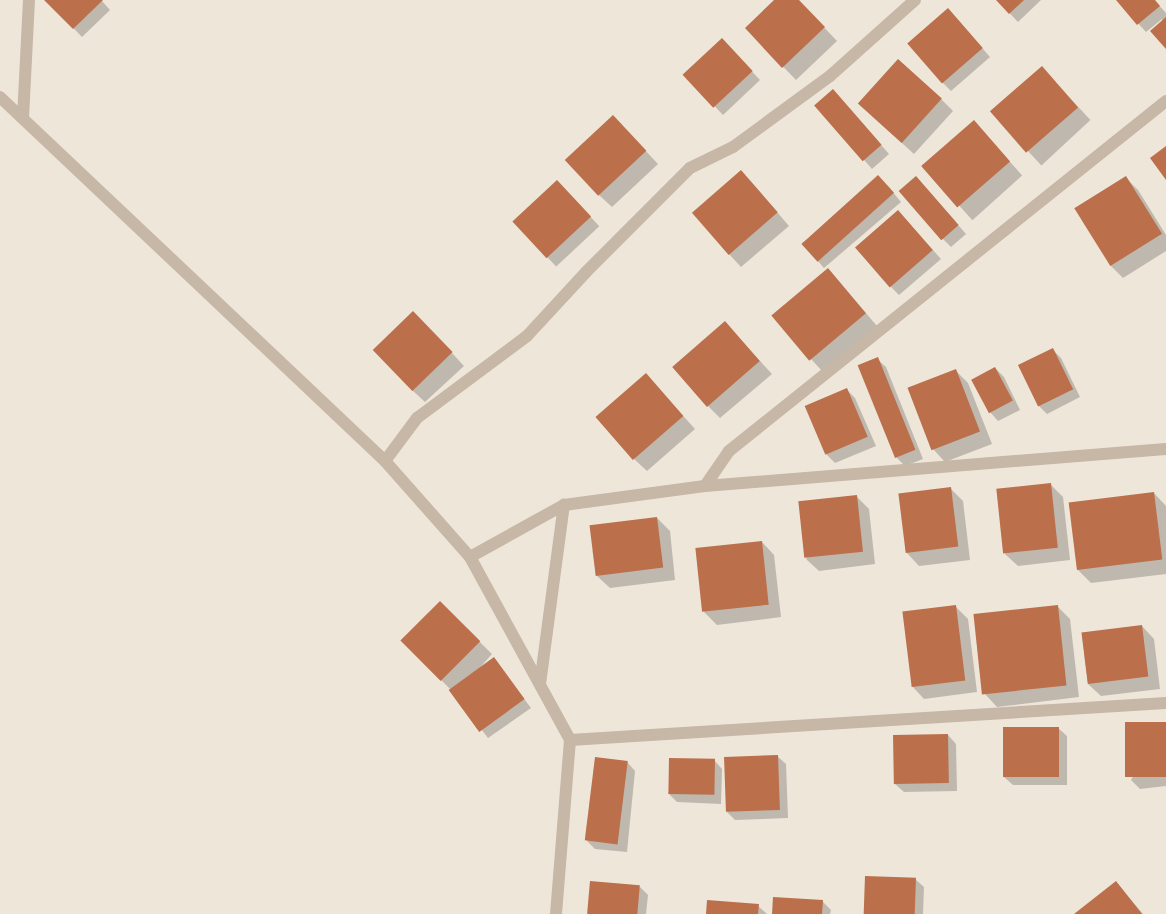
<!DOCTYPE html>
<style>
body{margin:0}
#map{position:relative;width:1166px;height:914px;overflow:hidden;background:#efe6da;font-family:"Asap Condensed",sans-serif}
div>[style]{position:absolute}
.shadow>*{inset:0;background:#0003;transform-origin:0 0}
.building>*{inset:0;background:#bb6f4b;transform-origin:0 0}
.minor>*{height:12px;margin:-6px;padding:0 6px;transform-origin:6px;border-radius:6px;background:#c6b7a7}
span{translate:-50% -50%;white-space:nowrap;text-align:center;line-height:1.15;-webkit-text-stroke:4px #f7f0e6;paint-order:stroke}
</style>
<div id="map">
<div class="shadow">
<i style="clip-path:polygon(46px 0,101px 0,110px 10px,82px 37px)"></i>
<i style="clip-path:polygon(776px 0,798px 0,837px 41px,796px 80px,746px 28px)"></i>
<i style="clip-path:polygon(997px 0,1041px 0,1018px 22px)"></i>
<i style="clip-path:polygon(1117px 0,1154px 0,1166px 13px,1166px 47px,1162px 19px,1146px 32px)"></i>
<i style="clip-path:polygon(956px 18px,990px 57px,951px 91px,943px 83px)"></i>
<i style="clip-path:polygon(730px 48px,760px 80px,723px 115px,685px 75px)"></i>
<i style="left:1042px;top:68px;width:71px;height:67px;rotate:47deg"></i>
<i style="clip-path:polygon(841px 99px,889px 154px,872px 169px,816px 105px)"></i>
<i style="clip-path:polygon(941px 99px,953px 111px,914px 154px,872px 116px)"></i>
<i style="left:974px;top:122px;width:72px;height:67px;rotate:48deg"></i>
<i style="clip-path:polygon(625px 129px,658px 164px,612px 207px,599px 195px)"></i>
<i style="clip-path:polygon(1126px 178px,1138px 190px,1166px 235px,1166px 251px,1123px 278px,1110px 265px)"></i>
<i style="left:557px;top:181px;width:62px;height:59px;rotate:47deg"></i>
<i style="clip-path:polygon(753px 184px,789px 226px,741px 267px,729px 254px)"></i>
<i style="clip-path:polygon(887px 185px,901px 202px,824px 268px,802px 243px)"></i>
<i style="clip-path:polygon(924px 186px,966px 234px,951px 247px,943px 239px)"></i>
<i style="clip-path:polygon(906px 220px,941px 259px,899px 295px,891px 287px)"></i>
<i style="clip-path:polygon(840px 283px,877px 326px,823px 372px,811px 359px)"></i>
<i style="clip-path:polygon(725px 323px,772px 374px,720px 418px,708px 406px)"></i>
<i style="clip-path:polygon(426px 325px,464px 366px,425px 402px,412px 390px)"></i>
<i style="clip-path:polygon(1053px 350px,1061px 358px,1080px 397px,1047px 414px,1039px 406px,1019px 366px)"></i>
<i style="clip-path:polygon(877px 359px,886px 367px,923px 459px,905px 466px,897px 458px,859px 366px)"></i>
<i style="clip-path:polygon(995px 368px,1004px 377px,1020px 410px,998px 421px,990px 412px)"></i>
<i style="clip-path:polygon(956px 371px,968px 383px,992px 444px,945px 462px,933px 449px)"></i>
<i style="clip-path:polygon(658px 388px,695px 429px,647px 471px,634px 459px)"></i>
<i style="clip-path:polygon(847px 390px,855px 398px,876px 446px,835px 463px,827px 455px)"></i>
<i style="clip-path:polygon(1050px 484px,1063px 497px,1070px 560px,1018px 566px,1005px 554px)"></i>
<i style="clip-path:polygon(950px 488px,963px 501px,970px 560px,919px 566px,907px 553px)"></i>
<i style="clip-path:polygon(1154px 493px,1166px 506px,1166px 574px,1091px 583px,1078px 570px)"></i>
<i style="clip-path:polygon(856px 496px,869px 509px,875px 564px,819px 571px,806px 559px)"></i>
<i style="clip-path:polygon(657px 518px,670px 531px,675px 580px,610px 588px,597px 576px)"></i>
<i style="clip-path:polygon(762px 542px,774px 555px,781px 617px,717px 625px,704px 612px)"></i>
<i style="clip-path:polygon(440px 603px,492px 654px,476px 672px,494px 659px,531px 708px,488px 738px,451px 690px,402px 640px)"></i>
<i style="clip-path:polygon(1057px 606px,1070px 619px,1079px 697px,997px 707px,985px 694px)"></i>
<i style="clip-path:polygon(956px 607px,968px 619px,977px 692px,924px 699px,912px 686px)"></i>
<i style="clip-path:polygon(1142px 626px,1154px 639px,1160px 689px,1101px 696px,1088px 684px,1082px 633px)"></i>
<i style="clip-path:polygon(1166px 723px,1166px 786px,1140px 789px,1131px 780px)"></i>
<i style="clip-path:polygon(1058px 728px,1067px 736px,1067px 785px,1013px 785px,1004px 777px)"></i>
<i style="clip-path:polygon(948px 735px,956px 744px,957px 791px,904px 792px,895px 784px)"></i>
<i style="clip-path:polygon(777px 756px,786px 764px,788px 818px,735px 820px,727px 812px)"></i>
<i style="clip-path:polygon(714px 760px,722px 769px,721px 804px,677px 802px,668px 793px)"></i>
<i style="clip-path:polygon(627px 762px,635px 771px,627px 852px,595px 849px,587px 841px)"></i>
<i style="clip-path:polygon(915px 879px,924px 887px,923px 914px,865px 914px)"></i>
<i style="clip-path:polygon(1116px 882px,1143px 914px,1076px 914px)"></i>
<i style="clip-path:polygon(640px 887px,648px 895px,646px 914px,588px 914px)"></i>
<i style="clip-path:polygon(822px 901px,831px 910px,830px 914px,773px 914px)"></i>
<i style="clip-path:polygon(758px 906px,767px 914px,707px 914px)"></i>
</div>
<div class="building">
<i style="clip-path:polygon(44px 0,103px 0,73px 29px)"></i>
<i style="clip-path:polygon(774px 0,799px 0,825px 27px,782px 68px,745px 28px)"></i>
<i style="clip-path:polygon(996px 0,1024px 0,1009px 14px)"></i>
<i style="clip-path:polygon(1116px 0,1155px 0,1160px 6px,1137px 25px)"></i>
<i style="left:948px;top:8px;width:53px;height:54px;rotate:49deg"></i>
<i style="clip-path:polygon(1166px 17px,1166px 49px,1150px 31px)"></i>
<i style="left:722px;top:38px;width:45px;height:54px;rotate:47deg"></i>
<i style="left:898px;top:59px;width:59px;height:60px;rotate:42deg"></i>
<i style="left:1042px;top:66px;width:55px;height:69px;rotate:49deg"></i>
<i style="left:833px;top:89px;width:74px;height:25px;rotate:49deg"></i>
<i style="left:613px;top:115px;width:49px;height:66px;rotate:47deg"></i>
<i style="left:974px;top:120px;width:55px;height:70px;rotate:49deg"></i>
<i style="clip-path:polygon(1166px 146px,1166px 180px,1150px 158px)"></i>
<i style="left:741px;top:170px;width:56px;height:65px;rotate:49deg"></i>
<i style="left:878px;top:175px;width:24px;height:103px;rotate:48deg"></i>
<i style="left:916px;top:176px;width:65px;height:23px;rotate:49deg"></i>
<i style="left:1126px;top:176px;width:68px;height:61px;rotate:58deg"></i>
<i style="left:557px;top:180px;width:50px;height:61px;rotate:47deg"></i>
<i style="left:898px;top:210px;width:53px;height:57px;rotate:49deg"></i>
<i style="left:828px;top:268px;width:59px;height:74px;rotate:50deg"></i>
<i style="left:413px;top:311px;width:57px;height:56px;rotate:46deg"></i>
<i style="left:725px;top:321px;width:53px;height:70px;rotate:49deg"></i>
<i style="left:1053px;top:348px;width:46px;height:39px;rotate:64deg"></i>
<i style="left:878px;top:357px;width:100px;height:22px;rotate:68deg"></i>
<i style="left:995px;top:367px;width:38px;height:27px;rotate:62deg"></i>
<i style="left:956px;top:369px;width:67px;height:52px;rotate:69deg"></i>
<i style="left:646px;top:373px;width:57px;height:67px;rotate:49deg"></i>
<i style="left:847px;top:388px;width:53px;height:46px;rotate:67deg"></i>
<i style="left:1051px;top:483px;width:65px;height:55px;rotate:84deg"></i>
<i style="left:951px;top:487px;width:60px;height:53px;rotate:83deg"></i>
<i style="left:1154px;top:492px;width:68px;height:86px;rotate:83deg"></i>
<i style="left:857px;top:495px;width:57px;height:59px;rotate:84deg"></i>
<i style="left:657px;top:517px;width:51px;height:68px;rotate:83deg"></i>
<i style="left:762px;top:541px;width:64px;height:67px;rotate:84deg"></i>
<i style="left:440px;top:601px;width:57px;height:56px;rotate:45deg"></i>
<i style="left:956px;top:605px;width:76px;height:54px;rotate:83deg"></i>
<i style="left:1058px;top:605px;width:81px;height:85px;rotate:84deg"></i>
<i style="left:1142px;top:625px;width:52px;height:61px;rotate:83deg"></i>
<i style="left:494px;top:657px;width:52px;height:56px;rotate:54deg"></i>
<i style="left:1166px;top:722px;width:55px;height:41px;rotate:90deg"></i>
<i style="left:1003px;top:727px;width:56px;height:50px"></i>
<i style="left:948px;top:734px;width:49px;height:55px;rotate:89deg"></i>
<i style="left:778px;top:755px;width:55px;height:54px;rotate:88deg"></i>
<i style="left:595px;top:757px;width:33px;height:84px;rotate:7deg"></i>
<i style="left:669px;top:758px;width:46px;height:36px;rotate:1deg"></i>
<i style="left:865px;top:876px;width:51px;height:38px;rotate:2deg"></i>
<i style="left:590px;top:881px;width:50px;height:33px;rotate:5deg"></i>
<i style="clip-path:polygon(1116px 881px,1142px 914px,1074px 914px)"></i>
<i style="clip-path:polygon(773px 897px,823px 900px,822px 914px,772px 914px)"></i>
<i style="clip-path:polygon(707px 900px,759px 904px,758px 914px,706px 914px)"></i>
</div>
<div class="minor">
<i style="left:0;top:97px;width:530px;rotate:43.39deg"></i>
<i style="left:385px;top:461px;width:128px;rotate:48.5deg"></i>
<i style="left:470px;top:557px;width:209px;rotate:61.3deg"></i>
<i style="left:570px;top:740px;width:175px;rotate:94.6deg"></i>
<i style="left:23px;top:118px;width:118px;rotate:-87.1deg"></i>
<i style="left:385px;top:461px;width:54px;rotate:-53.3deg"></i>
<i style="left:417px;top:418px;width:137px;rotate:-36.7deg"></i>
<i style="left:527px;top:336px;width:87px;rotate:-47.3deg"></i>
<i style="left:586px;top:272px;width:147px;rotate:-45deg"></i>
<i style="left:690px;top:168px;width:48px;rotate:-26deg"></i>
<i style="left:733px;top:147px;width:120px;rotate:-36.2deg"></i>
<i style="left:830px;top:76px;width:114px;rotate:-41.8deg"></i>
<i style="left:705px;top:486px;width:42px;rotate:-55.6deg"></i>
<i style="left:729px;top:451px;width:560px;rotate:-38.69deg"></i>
<i style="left:470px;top:557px;width:107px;rotate:-29deg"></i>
<i style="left:564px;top:505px;width:142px;rotate:-7.7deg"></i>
<i style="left:705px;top:486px;width:462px;rotate:-4.6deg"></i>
<i style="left:540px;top:684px;width:181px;rotate:-82.4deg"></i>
<i style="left:570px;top:740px;width:597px;rotate:-3.55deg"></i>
</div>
</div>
